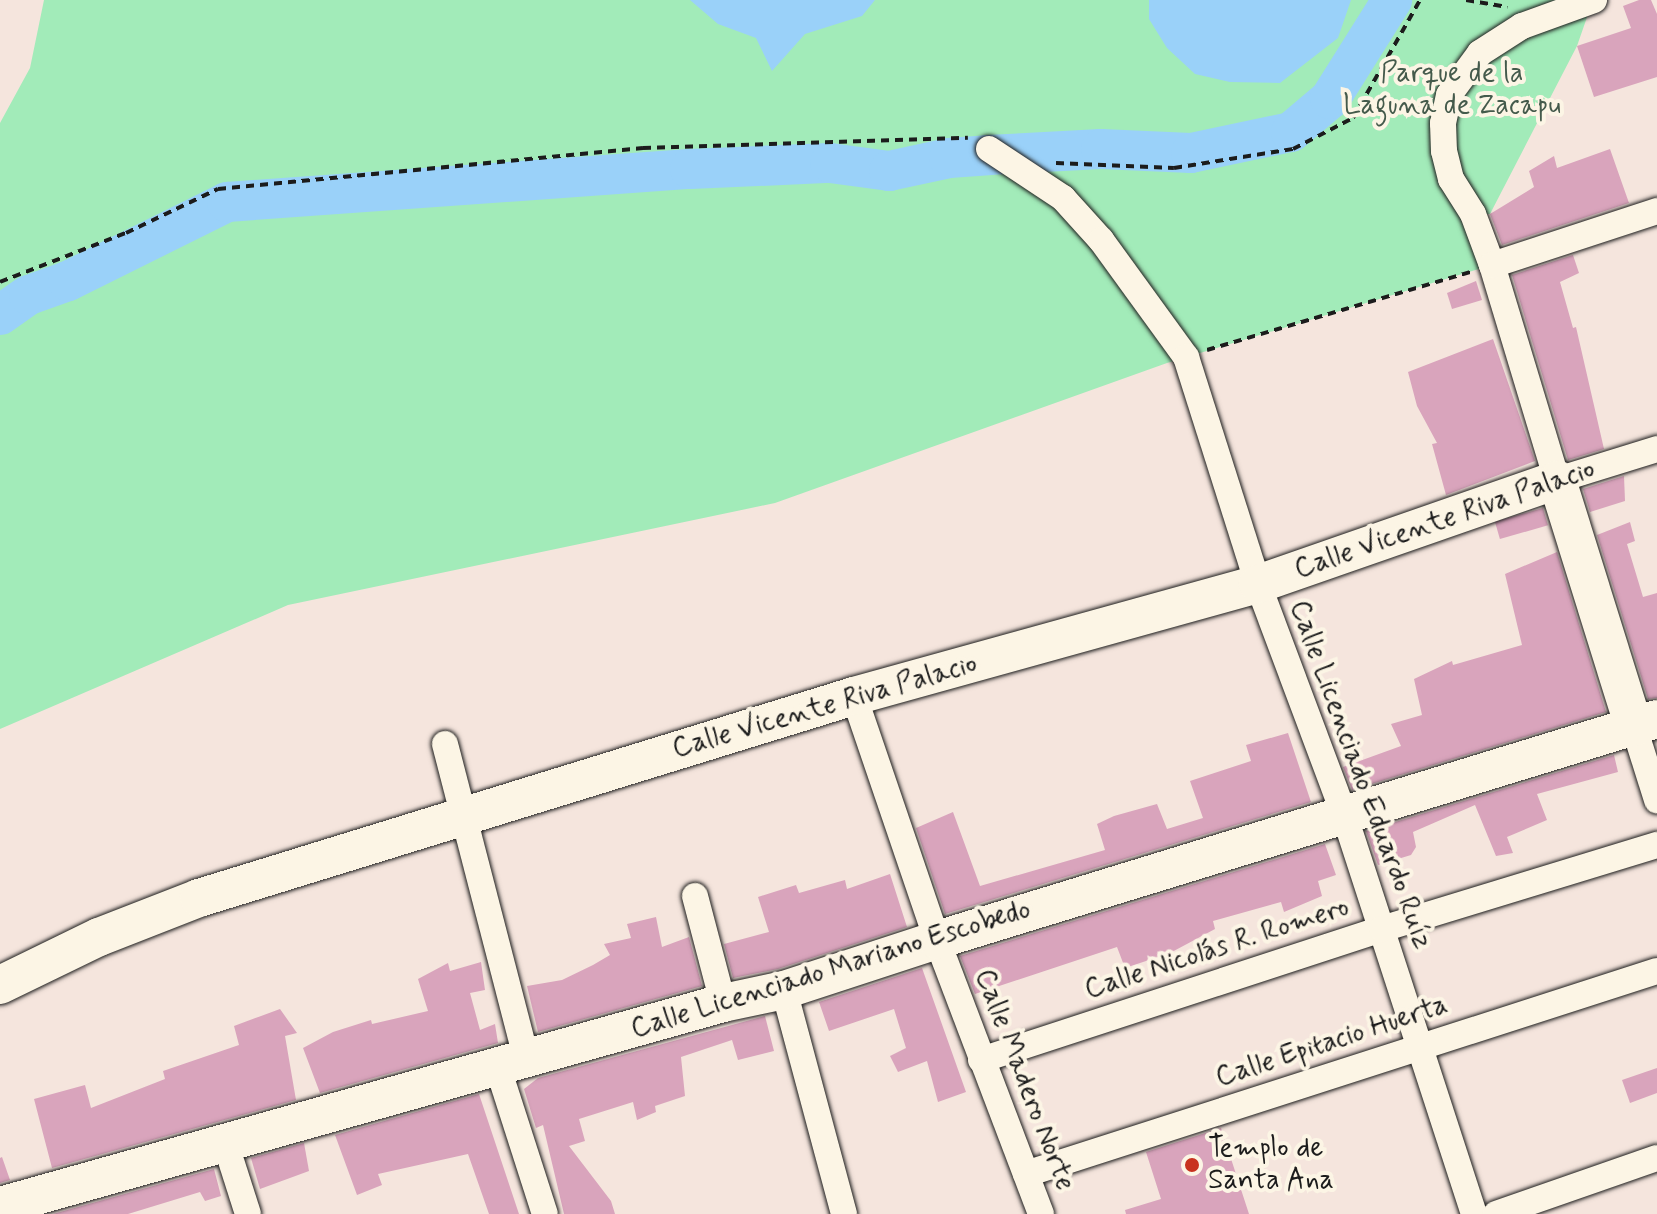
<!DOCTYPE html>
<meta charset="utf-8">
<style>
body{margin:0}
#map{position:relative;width:1657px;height:1214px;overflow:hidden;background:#f5e5dd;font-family:Mynerve,sans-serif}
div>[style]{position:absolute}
.green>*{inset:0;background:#a2ebb9}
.water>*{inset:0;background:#9ad1f9}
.river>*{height:40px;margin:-20px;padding:0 20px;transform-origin:20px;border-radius:20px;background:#9ad1f9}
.building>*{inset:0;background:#d9a4bc;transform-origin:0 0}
.path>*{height:4px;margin-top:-2px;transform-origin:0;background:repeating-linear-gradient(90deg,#1c1c1c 0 8px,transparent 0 14px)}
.roads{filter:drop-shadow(0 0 2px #1c1c1c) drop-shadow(0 0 2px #1c1c1c)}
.street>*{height:26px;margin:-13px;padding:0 13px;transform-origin:13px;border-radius:13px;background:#fcf5e5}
.secondary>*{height:38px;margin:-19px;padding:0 19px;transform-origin:19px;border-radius:19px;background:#fcf5e5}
.dots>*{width:22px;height:22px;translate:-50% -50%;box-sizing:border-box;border:4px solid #fcf5e5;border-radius:50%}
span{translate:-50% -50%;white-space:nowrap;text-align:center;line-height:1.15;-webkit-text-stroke:8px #fcf5e5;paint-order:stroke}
.park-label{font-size:28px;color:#445a4b}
.street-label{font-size:28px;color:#1c1c1c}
.poi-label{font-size:28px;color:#1c1c1c}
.left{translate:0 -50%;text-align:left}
</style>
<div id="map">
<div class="green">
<i style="clip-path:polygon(44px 0,1593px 0,1577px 46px,1490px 214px,1474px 214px,1492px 265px,1167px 363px,775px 503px,288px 605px,0 729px,0 123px,30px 68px)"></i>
</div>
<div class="water">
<i style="clip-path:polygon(690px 0,875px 0,862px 16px,805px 34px,772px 71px,756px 38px,718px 24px)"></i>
<i style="clip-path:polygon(1149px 0,1351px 0,1338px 38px,1280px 83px,1230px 82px,1195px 74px,1167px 48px,1149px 19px)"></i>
</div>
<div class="river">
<i style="left:0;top:315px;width:35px;rotate:-35deg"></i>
<i style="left:29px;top:295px;width:41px;rotate:-19.7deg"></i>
<i style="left:68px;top:281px;width:178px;rotate:-26.4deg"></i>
<i style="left:227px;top:202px;width:464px;rotate:-4.1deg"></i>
<i style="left:690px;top:169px;width:140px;rotate:-2.5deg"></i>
<i style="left:830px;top:163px;width:60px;rotate:7.7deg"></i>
<i style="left:889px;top:171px;width:61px;rotate:-12.2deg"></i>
<i style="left:949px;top:158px;width:39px;rotate:-4deg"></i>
<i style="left:988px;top:155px;width:113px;rotate:-3deg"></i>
<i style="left:1101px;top:149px;width:90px;rotate:2.5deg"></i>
<i style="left:1191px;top:153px;width:102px;rotate:-11.9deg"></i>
<i style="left:1291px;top:132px;width:51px;rotate:-40.2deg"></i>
<i style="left:1330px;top:99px;width:117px;rotate:-57.9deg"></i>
</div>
<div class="building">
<i style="clip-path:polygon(1639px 0,1651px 0,1657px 14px,1657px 77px,1594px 97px,1577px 46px,1631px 28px,1623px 6px)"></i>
<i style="clip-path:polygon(1610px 149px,1629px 203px,1502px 245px,1490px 214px,1534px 187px,1529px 171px,1554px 156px,1557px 168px)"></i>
<i style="clip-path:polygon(1573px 255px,1579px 273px,1560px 282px,1573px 328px,1576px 327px,1604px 449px,1568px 460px,1512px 275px)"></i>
<i style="clip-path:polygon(1476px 281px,1482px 300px,1452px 309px,1447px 293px)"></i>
<i style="clip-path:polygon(1493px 339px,1535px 461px,1446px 495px,1432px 444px,1437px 443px,1417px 406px,1408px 372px)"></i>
<i style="clip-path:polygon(1624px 476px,1625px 501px,1590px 512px,1583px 489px)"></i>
<i style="left:1543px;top:508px;width:18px;height:50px;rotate:74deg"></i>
<i style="clip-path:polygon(1630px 522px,1635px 541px,1627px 544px,1643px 597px,1657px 593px,1657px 698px,1648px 699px,1597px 535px)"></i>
<i style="clip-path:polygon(1557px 552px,1606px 712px,1352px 790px,1343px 767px,1401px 746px,1391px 724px,1422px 715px,1414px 679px,1452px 661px,1453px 665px,1522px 645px,1505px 574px)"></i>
<i style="clip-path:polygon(1288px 733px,1311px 802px,945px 914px,916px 828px,953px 812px,980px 886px,1105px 850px,1097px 824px,1114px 816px,1157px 804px,1167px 829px,1203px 818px,1190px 781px,1251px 761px,1246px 745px)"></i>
<i style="clip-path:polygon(1614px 755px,1618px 772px,1537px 794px,1547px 820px,1507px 837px,1513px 853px,1496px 856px,1475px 805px,1413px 832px,1416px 847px,1411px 855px,1378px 865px,1366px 831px)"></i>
<i style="clip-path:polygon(1325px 844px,1336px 875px,1318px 881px,1322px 896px,1284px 912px,1281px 902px,1213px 921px,1215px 929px,1170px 953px,1125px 968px,1117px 947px,975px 994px,960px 956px)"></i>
<i style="clip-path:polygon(890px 874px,907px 927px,778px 969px,733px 978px,724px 944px,769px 932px,758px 897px,796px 885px,799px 893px,845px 880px,847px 889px)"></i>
<i style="clip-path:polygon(656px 917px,662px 947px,689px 937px,702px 986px,538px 1032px,527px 986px,562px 980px,593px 965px,610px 955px,604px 944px,631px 938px,627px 924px)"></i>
<i style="clip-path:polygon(481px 962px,485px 990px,470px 993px,480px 1030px,495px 1024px,498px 1043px,320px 1093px,303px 1048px,333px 1032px,371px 1020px,372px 1024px,428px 1011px,418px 979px,448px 963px,450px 971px)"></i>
<i style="clip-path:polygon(922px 968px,966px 1092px,938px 1102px,927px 1061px,898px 1072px,890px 1056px,906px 1048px,894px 1009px,829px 1031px,819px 1002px)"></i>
<i style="clip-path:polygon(280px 1009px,297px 1033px,285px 1036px,296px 1100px,52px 1168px,34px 1099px,85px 1085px,91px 1108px,165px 1079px,163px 1071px,239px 1045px,234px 1026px)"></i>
<i style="clip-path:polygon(765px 1016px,774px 1051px,738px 1060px,732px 1040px,681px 1057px,685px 1096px,655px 1106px,656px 1112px,637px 1120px,633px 1102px,579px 1119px,585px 1141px,569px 1146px,611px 1201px,615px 1214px,564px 1214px,543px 1125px,536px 1128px,524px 1089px,538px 1078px)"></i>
<i style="clip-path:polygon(1657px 1068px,1657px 1093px,1630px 1103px,1622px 1080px)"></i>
<i style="clip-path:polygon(479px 1094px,519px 1214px,489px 1214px,468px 1154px,378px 1174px,382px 1185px,357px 1195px,335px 1135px)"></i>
<i style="clip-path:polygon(1221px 1128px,1249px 1214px,1126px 1214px,1125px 1210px,1161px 1199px,1146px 1152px)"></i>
<i style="clip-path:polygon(304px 1143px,309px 1171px,260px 1189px,251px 1158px)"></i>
<i style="clip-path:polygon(2px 1157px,10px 1180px,0 1183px,0 1158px)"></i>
<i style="clip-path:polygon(214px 1169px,221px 1196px,205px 1201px,200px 1192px,128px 1214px,53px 1214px)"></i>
</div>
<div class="path">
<i style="left:1466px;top:0;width:42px;rotate:9.7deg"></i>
<i style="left:1056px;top:163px;width:118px;rotate:2.4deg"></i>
<i style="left:1174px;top:168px;width:121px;rotate:-9.1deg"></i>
<i style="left:1293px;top:149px;width:68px;rotate:-27.3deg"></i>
<i style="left:1353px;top:118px;width:136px;rotate:-60.4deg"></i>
<i style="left:0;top:282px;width:135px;rotate:-21.3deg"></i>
<i style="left:126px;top:233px;width:102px;rotate:-25.6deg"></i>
<i style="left:218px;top:189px;width:427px;rotate:-5.5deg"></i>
<i style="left:643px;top:148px;width:325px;rotate:-1.8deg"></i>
<i style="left:1207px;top:350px;width:275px;rotate:-16.5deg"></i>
</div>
<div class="roads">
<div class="street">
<i style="left:1594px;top:0;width:77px;rotate:160.1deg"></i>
<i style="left:1522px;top:26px;width:50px;rotate:147.3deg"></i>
<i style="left:1480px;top:53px;width:52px;rotate:126.4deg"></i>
<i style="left:1449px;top:95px;width:29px;rotate:102deg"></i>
<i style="left:1443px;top:123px;width:28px;rotate:88deg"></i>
<i style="left:1444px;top:151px;width:29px;rotate:76deg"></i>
<i style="left:1451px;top:179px;width:41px;rotate:57.8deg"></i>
<i style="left:1473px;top:214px;width:54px;rotate:69.6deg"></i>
<i style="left:1492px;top:265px;width:225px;rotate:73.2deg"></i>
<i style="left:1557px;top:480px;width:105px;rotate:-17.2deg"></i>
<i style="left:989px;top:149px;width:89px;rotate:33.5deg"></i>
<i style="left:1063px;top:198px;width:57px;rotate:47.9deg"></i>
<i style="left:1101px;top:240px;width:145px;rotate:54deg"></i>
<i style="left:1186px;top:357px;width:238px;rotate:72.4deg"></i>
<i style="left:1258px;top:584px;width:246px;rotate:69.5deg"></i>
<i style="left:1344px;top:814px;width:421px;rotate:72deg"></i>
<i style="left:1492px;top:265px;width:174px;rotate:-18.1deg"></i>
<i style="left:854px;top:696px;width:258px;rotate:71.2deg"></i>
<i style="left:937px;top:940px;width:293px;rotate:69.2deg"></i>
<i style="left:1634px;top:727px;width:77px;rotate:72.5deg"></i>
<i style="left:445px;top:744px;width:326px;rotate:75.5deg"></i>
<i style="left:695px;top:896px;width:111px;rotate:75.3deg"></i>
<i style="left:784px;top:990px;width:232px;rotate:75deg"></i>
<i style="left:981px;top:1060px;width:422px;rotate:-18.1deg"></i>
<i style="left:1382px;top:929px;width:288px;rotate:-17deg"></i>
<i style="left:498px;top:1068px;width:153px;rotate:72.2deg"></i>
<i style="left:226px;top:1145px;width:72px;rotate:72.3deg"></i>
<i style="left:1026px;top:1174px;width:663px;rotate:-17.83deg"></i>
<i style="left:1496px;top:1214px;width:170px;rotate:-19.2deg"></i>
</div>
<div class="secondary">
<i style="left:0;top:985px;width:110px;rotate:-25.9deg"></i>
<i style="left:99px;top:937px;width:107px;rotate:-21.3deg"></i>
<i style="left:199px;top:898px;width:685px;rotate:-17.14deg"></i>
<i style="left:854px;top:696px;width:419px;rotate:-15.5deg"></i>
<i style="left:1258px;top:584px;width:317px;rotate:-19.2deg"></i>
<i style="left:1557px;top:480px;width:259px;rotate:72.7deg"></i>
<i style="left:0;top:1206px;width:751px;rotate:-15.68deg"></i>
<i style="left:723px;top:1003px;width:62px;rotate:-12deg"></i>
<i style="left:784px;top:990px;width:161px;rotate:-18.1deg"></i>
<i style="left:937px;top:940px;width:753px;rotate:-17.06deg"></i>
</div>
</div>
<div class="dots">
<i style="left:1192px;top:1165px;background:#c8321e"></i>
</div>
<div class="park-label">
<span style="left:1452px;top:90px">Parque de la<br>Laguna de Zacapu</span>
</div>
<div class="street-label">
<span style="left:1445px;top:520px;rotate:-19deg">Calle Vicente Riva Palacio</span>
<span style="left:825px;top:707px;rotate:-16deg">Calle Vicente Riva Palacio</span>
<span style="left:1360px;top:775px;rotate:70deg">Calle Licenciado Eduardo Ruíz</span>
<span style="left:1217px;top:949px;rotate:-18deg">Calle Nicolás R. Romero</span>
<span style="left:831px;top:970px;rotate:-17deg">Calle Licenciado Mariano Escobedo</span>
<span style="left:1332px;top:1042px;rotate:-18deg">Calle Epitacio Huerta</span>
<span style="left:1024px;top:1080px;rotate:69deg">Calle Madero Norte</span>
</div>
<div class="poi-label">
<span class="left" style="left:1208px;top:1165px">Templo de<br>Santa Ana</span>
</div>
</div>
